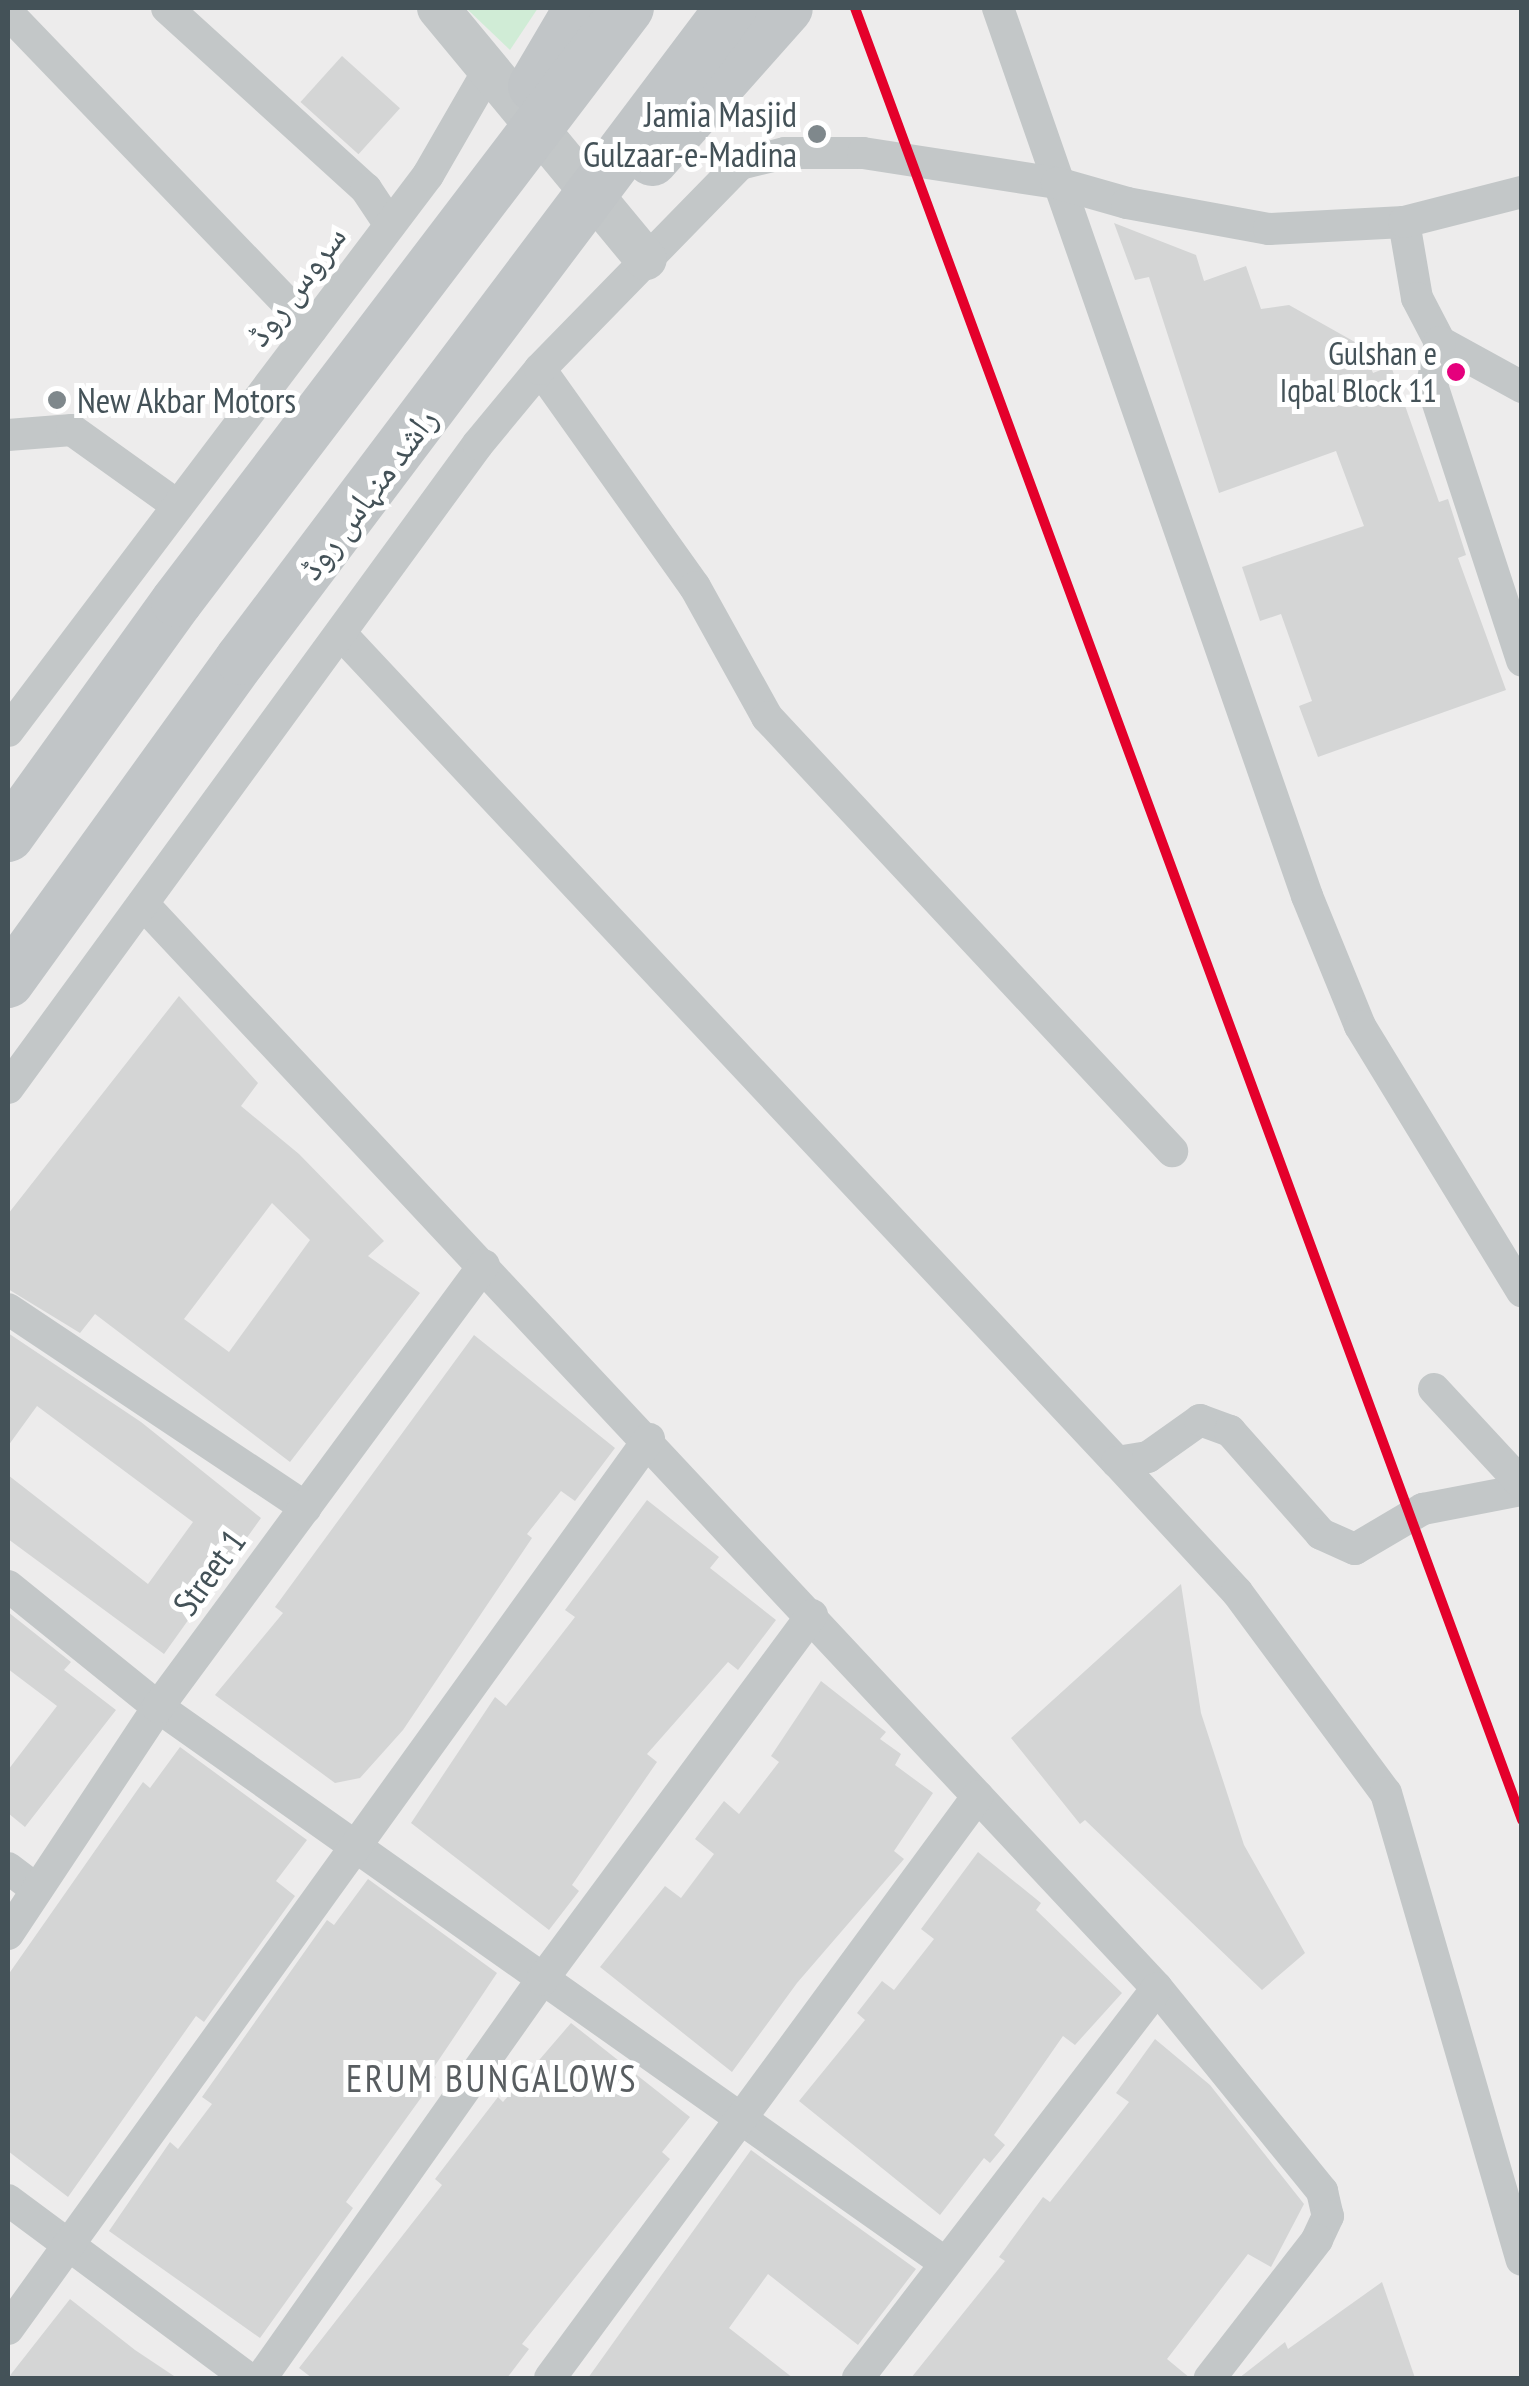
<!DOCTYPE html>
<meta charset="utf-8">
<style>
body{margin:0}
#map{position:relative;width:1529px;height:2386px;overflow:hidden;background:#edecec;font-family:"PT Sans Narrow","Noto Naskh Arabic",sans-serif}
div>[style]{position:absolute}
.green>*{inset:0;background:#d0ecd6}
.building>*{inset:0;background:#d4d5d5;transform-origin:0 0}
.minor>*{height:32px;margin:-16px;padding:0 16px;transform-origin:16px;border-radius:16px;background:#c3c7c8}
.tertiary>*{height:42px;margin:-21px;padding:0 21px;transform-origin:21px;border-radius:21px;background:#c3c7c8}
.primary>*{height:52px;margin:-26px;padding:0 26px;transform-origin:26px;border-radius:26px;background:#c1c5c7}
.primary-bridge>*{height:52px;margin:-26px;padding:0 26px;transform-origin:26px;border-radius:26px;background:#c1c5c7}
.rail-1>*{height:10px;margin:-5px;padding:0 5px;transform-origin:5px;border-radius:5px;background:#e4002b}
.dots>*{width:28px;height:28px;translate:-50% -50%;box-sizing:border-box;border:5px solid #fff;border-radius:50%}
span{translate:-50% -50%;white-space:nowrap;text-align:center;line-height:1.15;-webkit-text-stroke:10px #fff;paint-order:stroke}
.bus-label{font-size:32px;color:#445258}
.right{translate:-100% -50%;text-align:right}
.poi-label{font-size:35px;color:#445258}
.left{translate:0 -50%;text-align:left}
.street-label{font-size:35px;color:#445258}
.neighbourhood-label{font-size:38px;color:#585d60;letter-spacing:2.5px}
.frame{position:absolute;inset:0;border:10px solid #445258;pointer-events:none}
</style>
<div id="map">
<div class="green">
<i style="clip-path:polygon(466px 8px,538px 8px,510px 50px)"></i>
</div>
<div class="building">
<i style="left:342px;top:56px;width:78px;height:62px;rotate:42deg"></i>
<i style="clip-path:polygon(1114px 223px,1196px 255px,1204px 281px,1246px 266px,1261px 309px,1289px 305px,1362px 346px,1373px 373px,1391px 366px,1439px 502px,1448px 499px,1466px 555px,1458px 558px,1506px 690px,1318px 757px,1299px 706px,1312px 701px,1281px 614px,1260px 621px,1242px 567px,1364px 526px,1336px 451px,1219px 493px,1149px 277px,1135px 280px)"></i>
<i style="clip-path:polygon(evenodd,179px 996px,258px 1083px,241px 1106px,299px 1154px,384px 1241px,368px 1256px,420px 1293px,290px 1462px,95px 1314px,80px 1333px,8px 1289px,8px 1214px,179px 996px,272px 1203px,310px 1240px,229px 1352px,184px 1319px,272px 1203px)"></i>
<i style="clip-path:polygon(8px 1333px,141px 1422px,261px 1518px,164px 1654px,8px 1539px,8px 1475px,148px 1584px,193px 1522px,37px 1406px,8px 1446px)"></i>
<i style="clip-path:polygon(474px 1335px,615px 1448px,575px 1501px,561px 1491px,527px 1534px,532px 1538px,403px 1730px,360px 1778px,335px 1783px,215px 1695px,283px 1613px,275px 1607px)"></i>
<i style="clip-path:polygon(647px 1500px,719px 1557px,710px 1568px,776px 1620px,738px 1670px,728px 1662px,647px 1754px,657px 1762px,572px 1885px,579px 1891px,549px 1930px,411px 1823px,495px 1697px,506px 1706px,575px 1617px,565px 1610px)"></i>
<i style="clip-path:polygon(1181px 1584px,1201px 1713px,1244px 1845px,1305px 1953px,1262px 1990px,1085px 1820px,1080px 1824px,1011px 1738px)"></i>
<i style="clip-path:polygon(8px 1612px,71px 1662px,64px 1670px,116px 1710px,25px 1827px,8px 1813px,8px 1770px,57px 1706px,8px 1669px)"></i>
<i style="clip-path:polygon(821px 1681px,886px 1732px,880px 1739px,901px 1754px,895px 1765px,933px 1793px,894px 1851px,904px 1859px,797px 1983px,732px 2072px,600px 1967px,665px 1886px,681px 1898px,714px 1854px,695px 1839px,724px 1801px,739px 1814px,779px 1762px,771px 1756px)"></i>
<i style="clip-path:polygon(180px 1747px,307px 1840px,276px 1881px,295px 1896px,204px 2022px,196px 2016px,68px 2197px,8px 2151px,8px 1975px,143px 1782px,150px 1788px)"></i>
<i style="clip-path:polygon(978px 1852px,1041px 1903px,1036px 1910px,1122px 1993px,1075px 2045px,1063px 2036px,994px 2135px,1005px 2145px,990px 2163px,984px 2158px,940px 2215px,799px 2101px,865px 2020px,857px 2013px,882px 1981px,894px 1990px,934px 1939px,921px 1929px)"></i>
<i style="clip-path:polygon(368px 1879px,497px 1973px,430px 2073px,436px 2077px,346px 2202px,353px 2208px,260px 2338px,109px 2231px,170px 2142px,178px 2149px,212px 2104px,202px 2097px,327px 1920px,334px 1925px)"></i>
<i style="clip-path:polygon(571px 2023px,690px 2117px,662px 2152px,670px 2159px,522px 2344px,529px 2349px,507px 2378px,312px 2378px,299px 2368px,442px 2185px,435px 2179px,498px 2097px,503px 2102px)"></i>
<i style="clip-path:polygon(1155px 2039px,1210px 2085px,1304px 2204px,1271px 2267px,1248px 2254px,1167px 2359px,1190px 2378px,911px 2378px,1005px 2261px,999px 2257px,1043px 2197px,1050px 2202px,1129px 2102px,1116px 2093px)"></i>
<i style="clip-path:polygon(751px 2150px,916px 2269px,858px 2345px,768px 2274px,729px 2328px,793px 2378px,588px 2378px)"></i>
<i style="clip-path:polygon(1382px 2282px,1415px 2378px,1239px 2378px,1285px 2342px,1288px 2349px)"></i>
<i style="clip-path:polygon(70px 2299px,135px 2350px,177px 2378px,8px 2378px)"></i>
</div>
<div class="minor">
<i style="left:167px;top:8px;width:269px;rotate:42.3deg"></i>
<i style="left:366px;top:189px;width:43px;rotate:56.3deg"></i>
<i style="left:998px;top:8px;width:940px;rotate:70.81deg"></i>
<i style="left:1307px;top:896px;width:140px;rotate:67.8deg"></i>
<i style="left:1360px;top:1026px;width:311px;rotate:58.6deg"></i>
<i style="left:8px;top:13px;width:438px;rotate:46.1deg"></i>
<i style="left:1404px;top:222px;width:77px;rotate:80.3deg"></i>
<i style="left:1417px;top:298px;width:50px;rotate:62.4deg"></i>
<i style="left:1440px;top:342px;width:94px;rotate:28.8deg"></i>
<i style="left:1440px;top:342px;width:44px;rotate:100.5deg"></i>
<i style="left:1432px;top:385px;width:290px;rotate:71.9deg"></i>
<i style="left:540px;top:369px;width:267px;rotate:54.6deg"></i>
<i style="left:695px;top:587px;width:149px;rotate:61deg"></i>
<i style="left:767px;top:717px;width:594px;rotate:46.98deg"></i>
<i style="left:8px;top:435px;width:64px;rotate:-4.5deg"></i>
<i style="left:72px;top:430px;width:130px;rotate:35.6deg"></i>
<i style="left:341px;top:634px;width:1135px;rotate:46.86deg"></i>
<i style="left:1117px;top:1462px;width:31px;rotate:-9deg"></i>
<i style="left:1148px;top:1457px;width:64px;rotate:-35.4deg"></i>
<i style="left:1200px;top:1420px;width:32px;rotate:20deg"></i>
<i style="left:1230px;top:1431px;width:137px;rotate:48.5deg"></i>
<i style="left:1321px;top:1534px;width:37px;rotate:24deg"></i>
<i style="left:1355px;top:1549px;width:79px;rotate:-30.5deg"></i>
<i style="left:1423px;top:1509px;width:101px;rotate:-10.9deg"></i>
<i style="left:8px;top:731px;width:697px;rotate:-52.93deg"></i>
<i style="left:428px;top:175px;width:120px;rotate:-60deg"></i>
<i style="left:143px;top:904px;width:1484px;rotate:46.91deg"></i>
<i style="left:1157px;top:1988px;width:262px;rotate:50.9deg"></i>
<i style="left:1322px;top:2191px;width:26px;rotate:77deg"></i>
<i style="left:1328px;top:2216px;width:26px;rotate:115deg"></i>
<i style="left:1317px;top:2240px;width:175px;rotate:127.8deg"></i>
<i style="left:8px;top:1088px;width:797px;rotate:-53.88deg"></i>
<i style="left:478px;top:444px;width:97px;rotate:-50.4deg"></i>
<i style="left:540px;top:369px;width:286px;rotate:-45.7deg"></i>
<i style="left:740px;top:164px;width:46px;rotate:-13.7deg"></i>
<i style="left:785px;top:153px;width:78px"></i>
<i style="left:863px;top:153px;width:196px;rotate:8.8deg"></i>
<i style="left:1057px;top:183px;width:73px;rotate:15.9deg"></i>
<i style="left:1127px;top:203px;width:144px;rotate:10.4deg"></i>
<i style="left:1269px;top:229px;width:135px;rotate:-3deg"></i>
<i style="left:1404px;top:222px;width:122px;rotate:-14.3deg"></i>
<i style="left:8px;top:1309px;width:358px;rotate:33.7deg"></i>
<i style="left:1434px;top:1389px;width:129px;rotate:47.2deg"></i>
<i style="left:1117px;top:1462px;width:177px;rotate:47.3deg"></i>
<i style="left:1237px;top:1592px;width:250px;rotate:53.5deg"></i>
<i style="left:1386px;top:1793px;width:486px;rotate:73.8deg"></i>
<i style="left:8px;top:1586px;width:193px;rotate:38.9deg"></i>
<i style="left:158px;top:1707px;width:962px;rotate:35.23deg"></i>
<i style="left:8px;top:1868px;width:36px;rotate:37deg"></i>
<i style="left:8px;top:1934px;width:272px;rotate:-56.5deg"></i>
<i style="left:158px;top:1707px;width:549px;rotate:-53.59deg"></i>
<i style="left:8px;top:2200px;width:299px;rotate:36.6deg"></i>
<i style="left:8px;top:2329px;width:1097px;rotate:-54.24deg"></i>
<i style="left:261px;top:2378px;width:487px;rotate:-54.8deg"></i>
<i style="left:542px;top:1980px;width:454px;rotate:-53.5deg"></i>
<i style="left:550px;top:2378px;width:722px;rotate:-53.67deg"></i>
<i style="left:858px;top:2378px;width:491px;rotate:-52.5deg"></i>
</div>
<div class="tertiary">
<i style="left:438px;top:8px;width:326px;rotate:50.4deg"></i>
</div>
<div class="primary">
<i style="left:8px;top:836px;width:289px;rotate:-54.3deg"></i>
<i style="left:8px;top:982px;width:398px;rotate:-54.2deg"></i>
</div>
<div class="primary-bridge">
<i style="left:534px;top:86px;width:91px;rotate:-59.5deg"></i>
<i style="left:652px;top:160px;width:203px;rotate:-48.4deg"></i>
<i style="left:177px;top:601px;width:745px;rotate:-52.75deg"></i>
<i style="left:241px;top:659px;width:815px;rotate:-53.03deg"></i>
</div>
<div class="rail-1">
<i style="left:855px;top:8px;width:1931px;rotate:69.79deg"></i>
</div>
<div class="dots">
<i style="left:817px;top:134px;background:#7f888c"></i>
<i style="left:1456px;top:372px;background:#e5007d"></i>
<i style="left:57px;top:400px;background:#7f888c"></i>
</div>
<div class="bus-label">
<span class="right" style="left:1437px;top:372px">Gulshan e<br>Iqbal Block 11</span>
</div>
<div class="poi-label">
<span class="right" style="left:797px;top:134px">Jamia Masjid<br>Gulzaar-e-Madina</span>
<span class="left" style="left:77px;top:400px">New Akbar Motors</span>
</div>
<div class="street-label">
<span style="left:295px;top:285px;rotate:-53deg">سروس روڈ</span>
<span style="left:367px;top:493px;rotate:-53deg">راشد منہاس روڈ</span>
<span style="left:209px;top:1572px;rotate:-54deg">Street 1</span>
</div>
<div class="neighbourhood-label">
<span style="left:492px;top:2078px">ERUM BUNGALOWS</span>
</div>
<div class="frame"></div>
</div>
